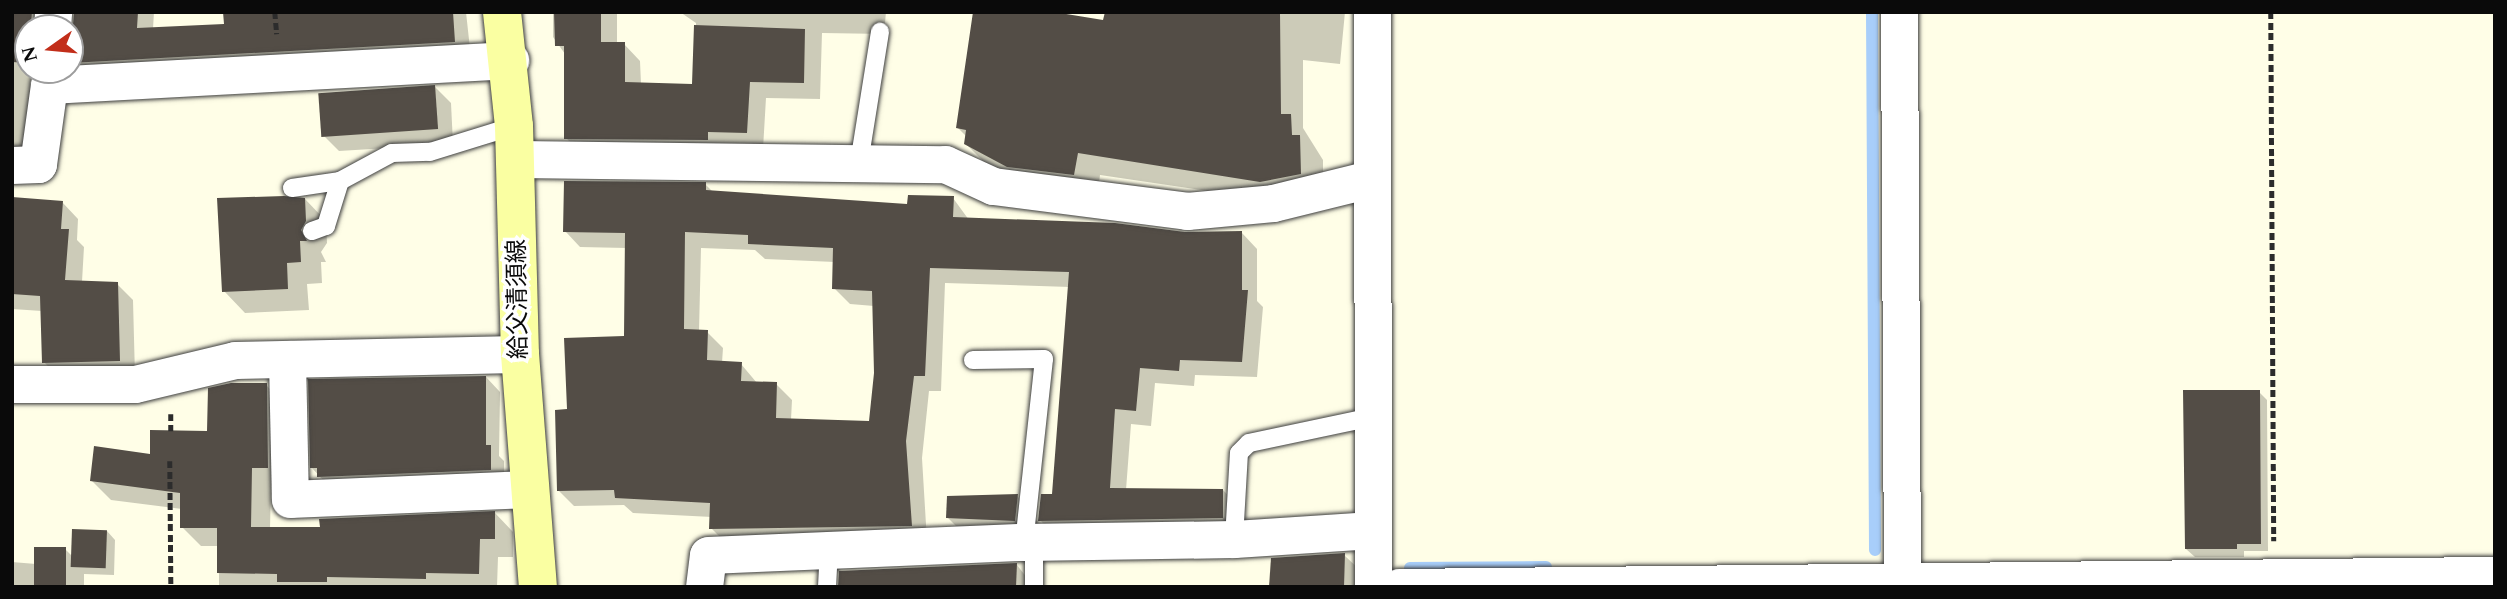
<!DOCTYPE html>
<meta charset="utf-8">
<style>
body{margin:0}
#map{position:relative;width:2507px;height:599px;overflow:hidden;background:#fffee7;font-family:Spectral,"Noto Sans JP",serif}
div>[style]{position:absolute}
.shadow>*{inset:0;background:#0003}
.stream>*{height:12px;margin:-6px;padding:0 6px;transform-origin:6px;border-radius:6px;background:#a8cefa}
.building>*{inset:0;background:#534d46;transform-origin:0 0}
.path>*{height:4.5px;margin-top:-2.25px;transform-origin:0;background:repeating-linear-gradient(90deg,#2c2c2c 0 7px,transparent 0 10.5px)}
.roads{filter:drop-shadow(0 0 2px #3d3d3d) drop-shadow(0 0 2px #3d3d3d)}
.service>*{height:18px;margin:-9px;padding:0 9px;transform-origin:9px;border-radius:9px;background:#fff}
.minor>*{height:37px;margin:-18.5px;padding:0 18.5px;transform-origin:18.5px;border-radius:18.5px;background:#fff}
.secondary>*{height:38px;margin:-19px;padding:0 19px;transform-origin:19px;border-radius:19px;background:#faffa2}
span{translate:-50% -50%;white-space:nowrap;text-align:center;line-height:1.15;-webkit-text-stroke:7px #fff;paint-order:stroke}
.street-label{font-size:24px;color:#0a0a0a}
.frame{position:absolute;inset:0;border:14px solid #0a0a0a;pointer-events:none}
.north{position:absolute;left:14px;top:14px;width:70px;height:70px;box-sizing:border-box;background:#fff;border:2px solid #9d9d9d;border-radius:50%;rotate:255deg;font-size:19px;font-weight:700;line-height:28px;text-align:center;color:#0a0a0a}
.north::after{content:'';display:block;margin:auto;width:24px;height:32px;background:#c22e1a;clip-path:polygon(50% 0,100% 100%,50% 72%,0 100%)}
</style>
<div id="map">
<div class="shadow">
<i style="clip-path:polygon(12px 12px,58px 12px,48px 28px,28px 28px,28px 70px,70px 70px,76px 12px,154px 12px,153px 29px,226px 25px,225px 12px,466px 12px,471px 58px,35px 78px,21px 162px,12px 169px)"></i>
<i style="clip-path:polygon(553px 12px,617px 12px,617px 44px,624px 44px,640px 61px,641px 84px,694px 86px,696px 23px,680px 12px,886px 12px,884px 34px,822px 33px,820px 99px,766px 98px,763px 149px,582px 154px,566px 138px,565px 54px,553px 37px)"></i>
<i style="clip-path:polygon(1129px 12px,1345px 12px,1340px 64px,1303px 60px,1303px 128px,1323px 160px,1323px 197px,1296px 204px,1100px 175px,1097px 198px,989px 167px,966px 144px,967px 137px,957px 127px,1105px 22px)"></i>
<i style="clip-path:polygon(435px 87px,451px 103px,453px 144px,339px 151px,323px 135px)"></i>
<i style="clip-path:polygon(evenodd,705px 184px,714px 193px,909px 206px,953px 198px,969px 220px,1185px 234px,1242px 233px,1257px 249px,1257px 301px,1263px 307px,1257px 377px,1195px 375px,1194px 386px,1155px 383px,1151px 426px,1131px 424px,1126px 490px,1223px 490px,1238px 506px,1238px 533px,1055px 536px,1040px 520px,1054px 495px,1070px 287px,945px 283px,941px 391px,929px 391px,922px 458px,927px 541px,727px 544px,711px 528px,712px 517px,633px 513px,624px 505px,574px 506px,558px 490px,568px 411px,626px 338px,626px 248px,580px 247px,565px 231px,705px 184px,701px 248px,755px 250px,765px 259px,835px 262px,834px 288px,850px 304px,874px 306px,876px 373px,870px 423px,791px 420px,792px 400px,776px 384px,757px 383px,741px 364px,722px 363px,723px 348px,707px 332px,699px 332px,701px 248px)"></i>
<i style="clip-path:polygon(12px 193px,15px 199px,62px 202px,78px 219px,77px 240px,84px 247px,82px 282px,117px 284px,133px 300px,135px 376px,60px 379px,44px 362px,42px 311px,12px 309px)"></i>
<i style="clip-path:polygon(305px 199px,326px 221px,327px 243px,321px 252px,326px 262px,321px 262px,322px 283px,307px 284px,309px 310px,245px 313px,224px 291px)"></i>
<i style="clip-path:polygon(486px 377px,500px 392px,499px 456px,504px 461px,504px 483px,333px 491px,312px 468px)"></i>
<i style="clip-path:polygon(266px 385px,285px 404px,286px 486px,271px 486px,270px 529px,322px 529px,495px 513px,513px 532px,513px 557px,498px 557px,497px 587px,219px 587px,219px 546px,201px 546px,182px 527px,182px 509px,111px 500px,92px 481px,209px 433px)"></i>
<i style="clip-path:polygon(2259px 392px,2267px 400px,2268px 551px,2244px 551px,2244px 557px,2195px 557px,2186px 549px)"></i>
<i style="clip-path:polygon(1017px 496px,1025px 504px,1023px 529px,956px 526px,948px 518px)"></i>
<i style="clip-path:polygon(107px 531px,115px 540px,114px 575px,84px 574px,84px 587px,12px 587px,12px 562px,36px 564px,65px 549px,73px 557px)"></i>
<i style="clip-path:polygon(1344px 555px,1360px 570px,1359px 587px,1271px 587px)"></i>
<i style="clip-path:polygon(1017px 565px,1034px 587px,841px 587px)"></i>
</div>
<div class="stream">
<i style="left:1872px;top:12px;width:538px;rotate:89.68deg"></i>
<i style="left:1410px;top:568px;width:136px;rotate:-0.4deg"></i>
</div>
<div class="building">
<i style="clip-path:polygon(12px 12px,32px 12px,28px 63px,12px 62px)"></i>
<i style="clip-path:polygon(74px 12px,138px 12px,137px 28px,224px 24px,223px 12px,453px 12px,455px 42px,70px 63px)"></i>
<i style="clip-path:polygon(554px 12px,601px 12px,601px 42px,625px 42px,625px 82px,692px 84px,694px 25px,805px 29px,804px 83px,750px 82px,747px 133px,708px 132px,708px 140px,564px 139px,564px 46px,555px 46px)"></i>
<i style="clip-path:polygon(973px 12px,1054px 12px,1103px 20px,1105px 12px,1280px 12px,1281px 114px,1291px 114px,1292px 135px,1300px 135px,1301px 174px,1260px 182px,1078px 153px,1074px 175px,1007px 167px,964px 144px,966px 130px,956px 128px)"></i>
<i style="left:435px;top:85px;width:44px;height:117px;rotate:86deg"></i>
<i style="clip-path:polygon(evenodd,564px 181px,706px 182px,706px 190px,907px 204px,908px 195px,954px 196px,953px 217px,1115px 223px,1185px 232px,1242px 231px,1242px 290px,1248px 290px,1242px 362px,1180px 360px,1179px 371px,1140px 368px,1136px 411px,1115px 409px,1110px 488px,1223px 489px,1223px 518px,1038px 521px,1041px 494px,1052px 494px,1069px 272px,930px 268px,925px 376px,914px 376px,906px 441px,912px 526px,709px 529px,710px 503px,615px 498px,614px 490px,557px 491px,555px 410px,567px 409px,564px 338px,624px 336px,625px 233px,563px 232px,564px 181px,685px 232px,748px 235px,748px 244px,833px 248px,832px 289px,872px 291px,874px 373px,869px 421px,776px 418px,777px 382px,741px 381px,742px 362px,707px 360px,708px 330px,684px 329px,685px 232px)"></i>
<i style="clip-path:polygon(284px 196px,305px 198px,306px 221px,301px 230px,307px 241px,300px 241px,301px 262px,287px 263px,288px 289px,222px 292px,217px 198px)"></i>
<i style="clip-path:polygon(12px 197px,63px 201px,61px 229px,69px 229px,65px 280px,118px 282px,120px 361px,42px 363px,40px 296px,12px 294px)"></i>
<i style="clip-path:polygon(486px 376px,486px 445px,491px 445px,491px 470px,317px 477px,317px 468px,310px 468px,308px 379px)"></i>
<i style="clip-path:polygon(231px 383px,267px 383px,268px 468px,252px 468px,251px 527px,320px 527px,319px 519px,495px 511px,495px 539px,480px 539px,479px 574px,426px 573px,426px 579px,327px 577px,327px 582px,277px 582px,277px 574px,217px 573px,217px 528px,180px 528px,180px 493px,90px 481px,94px 446px,150px 454px,150px 430px,207px 431px,208px 388px)"></i>
<i style="clip-path:polygon(2183px 390px,2260px 390px,2261px 544px,2237px 544px,2237px 549px,2185px 549px)"></i>
<i style="clip-path:polygon(1018px 494px,1015px 521px,946px 518px,947px 496px)"></i>
<i style="left:72px;top:529px;width:35px;height:38px;rotate:2deg"></i>
<i style="left:34px;top:547px;width:32px;height:40px"></i>
<i style="clip-path:polygon(1345px 553px,1344px 587px,1269px 587px,1271px 558px)"></i>
<i style="clip-path:polygon(1017px 563px,1016px 587px,838px 587px,839px 571px)"></i>
</div>
<div class="path">
<i style="left:275px;top:12px;width:22px;rotate:85deg"></i>
<i style="left:2271px;top:12px;width:529px;rotate:89.68deg"></i>
<i style="left:171px;top:414px;width:17px;rotate:90deg"></i>
<i style="left:170px;top:461px;width:126px;rotate:89.5deg"></i>
</div>
<div class="roads">
<div class="service">
<i style="left:859px;top:163px;width:133px;rotate:-80.9deg"></i>
<i style="left:292px;top:188px;width:49px;rotate:-8.3deg"></i>
<i style="left:340px;top:181px;width:59px;rotate:-28.3deg"></i>
<i style="left:392px;top:153px;width:38px;rotate:-2deg"></i>
<i style="left:430px;top:152px;width:88px;rotate:-17.2deg"></i>
<i style="left:312px;top:231px;width:15px;rotate:-20deg"></i>
<i style="left:326px;top:226px;width:47px;rotate:-72.7deg"></i>
<i style="left:973px;top:360px;width:71px;rotate:-0.8deg"></i>
<i style="left:1044px;top:359px;width:184px;rotate:96.2deg"></i>
<i style="left:1234px;top:539px;width:86px;rotate:-86.7deg"></i>
<i style="left:1239px;top:453px;width:14px;rotate:-45deg"></i>
<i style="left:1249px;top:443px;width:126px;rotate:-11.9deg"></i>
<i style="left:827px;top:587px;width:39px;rotate:-87deg"></i>
<i style="left:1034px;top:587px;width:45px;rotate:-90deg"></i>
</div>
<div class="minor">
<i style="left:1372px;top:12px;width:575px;rotate:89.9deg"></i>
<i style="left:1899px;top:12px;width:575px;rotate:89.7deg"></i>
<i style="left:52px;top:28px;width:16px;rotate:-86deg"></i>
<i style="left:516px;top:159px;width:429px;rotate:0.7deg"></i>
<i style="left:945px;top:164px;width:53px;rotate:24.6deg"></i>
<i style="left:993px;top:186px;width:196px;rotate:7.3deg"></i>
<i style="left:1187px;top:211px;width:86px;rotate:-5.3deg"></i>
<i style="left:1273px;top:203px;width:100px;rotate:-13.9deg"></i>
<i style="left:12px;top:165px;width:26px;rotate:-2deg"></i>
<i style="left:38px;top:164px;width:80px;rotate:-82.1deg"></i>
<i style="left:49px;top:85px;width:462px;rotate:-3.1deg"></i>
<i style="left:287px;top:359px;width:140px;rotate:88.8deg"></i>
<i style="left:290px;top:499px;width:238px;rotate:-2.4deg"></i>
<i style="left:12px;top:384px;width:123px"></i>
<i style="left:135px;top:384px;width:103px;rotate:-13.5deg"></i>
<i style="left:235px;top:360px;width:285px;rotate:-1.2deg"></i>
<i style="left:704px;top:587px;width:32px;rotate:-83deg"></i>
<i style="left:708px;top:555px;width:316px;rotate:-2.4deg"></i>
<i style="left:1024px;top:542px;width:210px;rotate:-0.8deg"></i>
<i style="left:1234px;top:539px;width:139px;rotate:-3.7deg"></i>
<i style="left:1399px;top:587px;width:1096px;rotate:-0.63deg"></i>
</div>
<div class="secondary">
<i style="left:502px;top:12px;width:115px;rotate:84deg"></i>
<i style="left:514px;top:126px;width:228px;rotate:88.5deg"></i>
<i style="left:520px;top:354px;width:234px;rotate:85.6deg"></i>
</div>
</div>
<div class="street-label">
<span style="left:519px;top:299px;rotate:-91deg">給父清須線</span>
</div>
<div class="frame"></div>
<div class="north">N</div>
</div>
